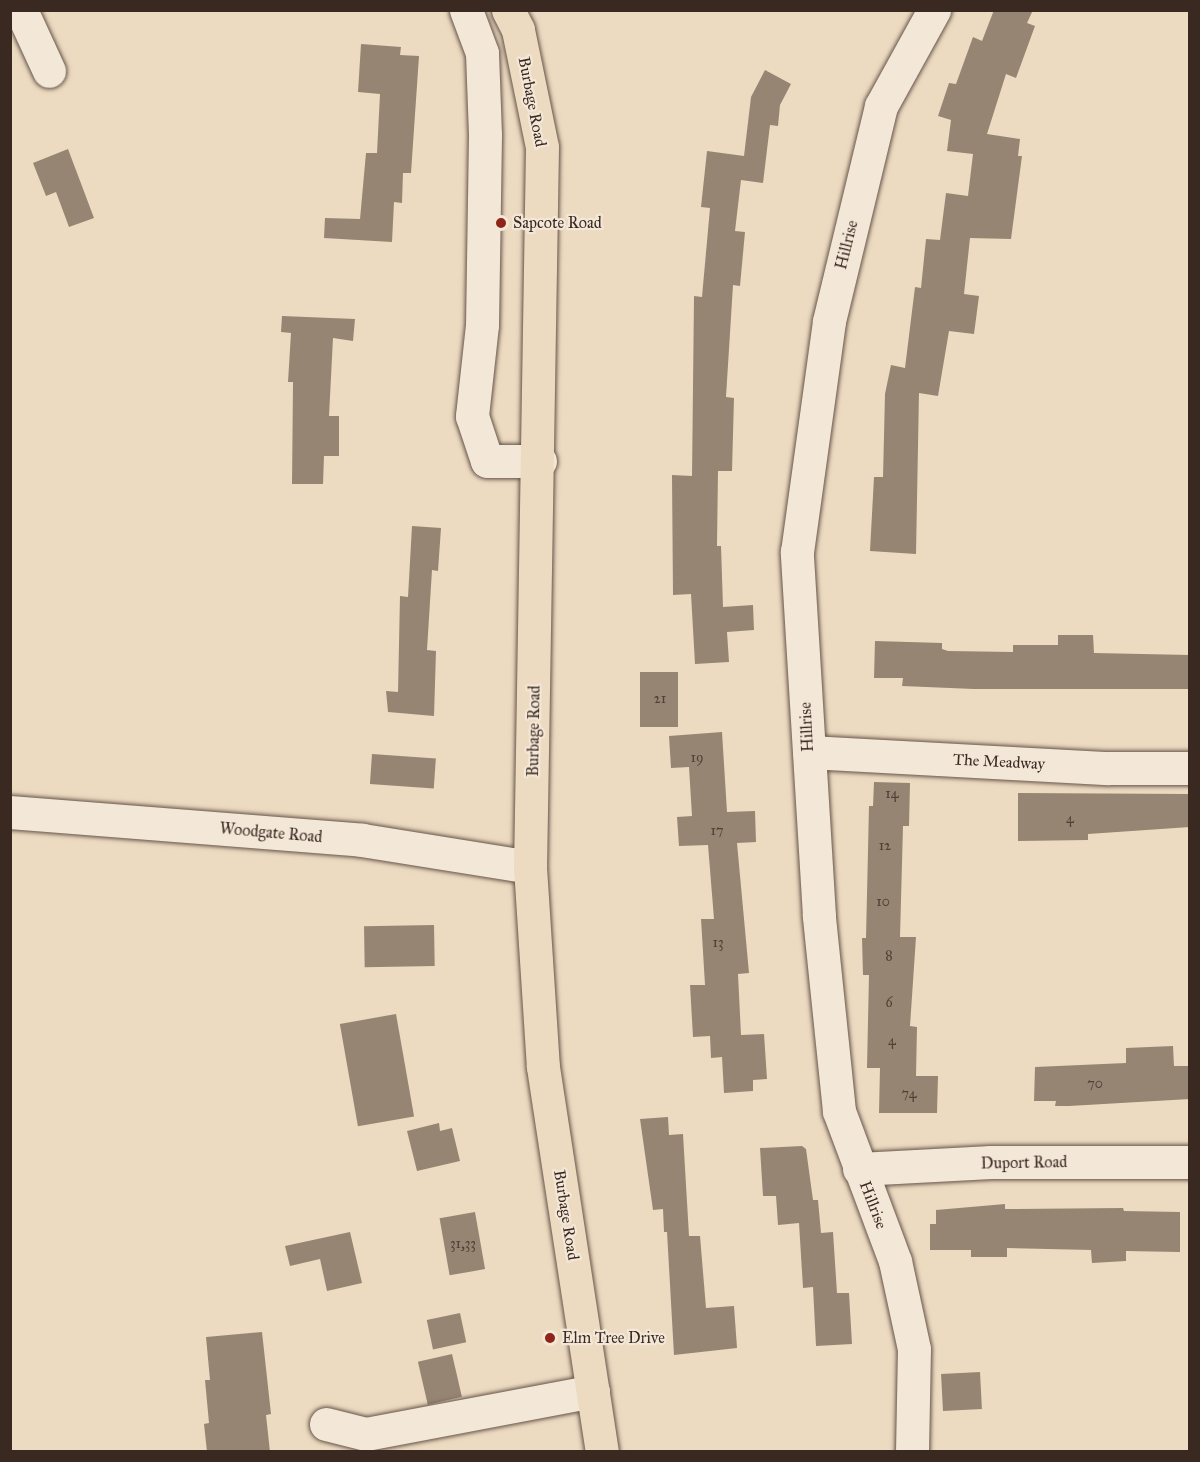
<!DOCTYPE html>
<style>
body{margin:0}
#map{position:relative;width:1200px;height:1462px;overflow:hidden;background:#ecdac1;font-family:"IM FELL Great Primer",serif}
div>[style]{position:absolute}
.building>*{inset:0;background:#978574;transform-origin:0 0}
.roads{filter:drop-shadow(0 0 2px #665549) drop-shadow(0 0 2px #665549)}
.minor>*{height:33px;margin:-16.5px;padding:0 16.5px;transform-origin:16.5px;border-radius:16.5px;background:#f3e7d7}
.major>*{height:33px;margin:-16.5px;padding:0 16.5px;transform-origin:16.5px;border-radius:16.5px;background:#ecdac1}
.dots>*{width:16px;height:16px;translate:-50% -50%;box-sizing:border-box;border:3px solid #f3e7d7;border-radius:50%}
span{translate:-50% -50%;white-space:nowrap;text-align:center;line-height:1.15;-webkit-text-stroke:4.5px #f3e7d7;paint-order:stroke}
.number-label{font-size:14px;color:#514036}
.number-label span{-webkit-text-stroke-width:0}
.street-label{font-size:16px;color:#3a2921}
.poi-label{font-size:16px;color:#3a2921}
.left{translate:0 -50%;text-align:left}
.frame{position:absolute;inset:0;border:12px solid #3a2921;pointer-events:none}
</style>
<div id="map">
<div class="building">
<i style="clip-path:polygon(994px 10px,1033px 10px,1027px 23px,1035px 26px,1016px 78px,1006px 74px,987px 134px,1020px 139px,1018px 156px,1022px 156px,1011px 239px,970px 238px,964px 294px,979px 296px,974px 334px,949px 331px,938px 396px,919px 393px,916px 554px,870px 551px,874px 477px,883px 477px,885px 394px,891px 365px,905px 368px,915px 287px,921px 288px,926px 239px,940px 240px,946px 193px,968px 196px,973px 154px,947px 151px,951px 120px,938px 116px,949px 83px,956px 84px,973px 37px,982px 41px)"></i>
<i style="clip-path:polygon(361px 44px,401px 47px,400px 55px,419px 56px,411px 173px,403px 173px,402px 203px,394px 202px,392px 242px,324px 238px,325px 218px,360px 219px,366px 153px,377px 153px,380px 94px,358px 92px)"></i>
<i style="clip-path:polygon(765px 70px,791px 84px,780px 105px,778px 126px,770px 125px,763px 183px,741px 180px,735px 231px,745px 232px,740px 286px,733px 285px,726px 397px,734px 398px,732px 471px,718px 471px,717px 546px,721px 546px,723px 607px,753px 605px,754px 630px,727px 632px,729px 662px,695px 664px,691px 594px,673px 595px,672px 475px,692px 476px,694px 296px,702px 297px,710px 208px,701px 207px,707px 151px,744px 156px,751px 97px)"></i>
<i style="clip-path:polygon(68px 149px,94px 218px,69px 227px,56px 192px,46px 196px,33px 163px)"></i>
<i style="clip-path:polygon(282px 316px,355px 319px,353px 341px,333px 338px,329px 416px,339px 416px,339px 456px,324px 456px,323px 484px,292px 484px,293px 382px,288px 382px,291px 333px,281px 332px)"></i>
<i style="clip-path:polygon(412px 526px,441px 528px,438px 571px,432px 570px,427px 650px,436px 651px,434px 716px,388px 712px,386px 691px,398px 692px,400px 596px,408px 597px)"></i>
<i style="clip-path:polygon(1058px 635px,1093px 635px,1094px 653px,1190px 655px,1190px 689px,974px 689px,902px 686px,903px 678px,874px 678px,875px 641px,942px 643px,942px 649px,948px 651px,1013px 652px,1013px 645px,1058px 645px)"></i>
<i style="left:640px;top:672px;width:38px;height:55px"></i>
<i style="clip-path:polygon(722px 732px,727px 812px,755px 811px,756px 842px,737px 843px,749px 973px,738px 974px,741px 1035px,764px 1034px,767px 1079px,753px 1080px,753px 1091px,724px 1093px,722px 1057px,711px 1058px,710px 1036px,693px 1037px,690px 985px,705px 985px,701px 919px,714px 919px,708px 845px,679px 846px,677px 817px,692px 816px,689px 767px,671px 768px,669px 736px)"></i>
<i style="left:372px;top:754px;width:64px;height:30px;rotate:4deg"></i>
<i style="clip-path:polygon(874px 782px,910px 783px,909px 826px,903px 826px,900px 937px,916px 937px,910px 1026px,917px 1027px,916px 1076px,938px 1076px,937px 1113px,879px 1113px,880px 1068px,867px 1068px,869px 975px,863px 975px,862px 938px,866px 938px,869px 806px,873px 806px)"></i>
<i style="clip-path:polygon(1018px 793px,1190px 794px,1190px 827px,1088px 834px,1088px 840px,1018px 841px)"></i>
<i style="left:434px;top:925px;width:41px;height:70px;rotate:89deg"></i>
<i style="left:396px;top:1014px;width:104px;height:57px;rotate:80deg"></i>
<i style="clip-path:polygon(1173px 1046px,1174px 1066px,1190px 1066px,1190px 1099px,1069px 1106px,1055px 1106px,1056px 1101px,1034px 1101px,1035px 1067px,1126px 1063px,1126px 1048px)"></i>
<i style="clip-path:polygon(668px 1117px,669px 1135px,683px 1134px,689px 1236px,700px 1236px,706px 1308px,734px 1306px,737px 1348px,674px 1355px,667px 1232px,664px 1232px,663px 1209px,653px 1210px,640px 1119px)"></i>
<i style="clip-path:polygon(439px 1123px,440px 1131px,452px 1128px,460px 1161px,417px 1171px,407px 1131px)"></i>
<i style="clip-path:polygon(802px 1146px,806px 1149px,813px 1200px,818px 1200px,821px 1233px,833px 1232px,837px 1293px,849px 1293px,852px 1344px,816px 1346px,813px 1287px,803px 1288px,799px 1223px,778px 1225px,776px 1196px,763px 1196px,760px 1148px)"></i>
<i style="clip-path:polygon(1005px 1204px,1005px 1209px,1123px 1208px,1124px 1211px,1180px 1212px,1180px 1252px,1126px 1251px,1126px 1261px,1092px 1263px,1091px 1250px,1007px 1248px,1007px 1257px,971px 1257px,971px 1250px,930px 1250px,930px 1224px,936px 1224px,936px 1210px)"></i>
<i style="left:475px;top:1212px;width:58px;height:36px;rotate:80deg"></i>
<i style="clip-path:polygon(350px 1232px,362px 1283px,327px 1291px,320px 1259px,290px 1266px,285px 1246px)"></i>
<i style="left:460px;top:1313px;width:30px;height:34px;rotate:78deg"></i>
<i style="clip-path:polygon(262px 1332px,271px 1414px,266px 1415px,270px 1452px,207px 1452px,204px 1424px,209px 1423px,205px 1380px,210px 1380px,206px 1337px)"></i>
<i style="left:452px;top:1354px;width:44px;height:35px;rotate:77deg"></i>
<i style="left:980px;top:1372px;width:37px;height:39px;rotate:87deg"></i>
</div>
<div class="roads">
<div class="minor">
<i style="left:21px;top:10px;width:67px;rotate:65.3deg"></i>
<i style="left:466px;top:10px;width:46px;rotate:69.6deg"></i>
<i style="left:482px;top:53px;width:82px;rotate:87.9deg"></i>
<i style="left:485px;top:135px;width:190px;rotate:90.9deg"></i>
<i style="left:482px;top:325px;width:92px;rotate:96.3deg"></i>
<i style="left:472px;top:416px;width:47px;rotate:71.6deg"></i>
<i style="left:487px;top:461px;width:53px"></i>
<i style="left:809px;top:752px;width:300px;rotate:3.1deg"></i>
<i style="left:1109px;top:768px;width:81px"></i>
<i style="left:10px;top:812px;width:353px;rotate:4.5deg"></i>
<i style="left:362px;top:840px;width:170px;rotate:9.1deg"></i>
<i style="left:859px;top:1169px;width:132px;rotate:-3deg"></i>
<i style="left:991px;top:1162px;width:199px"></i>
<i style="left:326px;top:1424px;width:41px;rotate:14deg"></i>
<i style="left:366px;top:1434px;width:231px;rotate:-10.7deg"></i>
<i style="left:912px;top:1452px;width:103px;rotate:-88.9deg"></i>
<i style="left:914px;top:1349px;width:90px;rotate:-102.2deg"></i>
<i style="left:895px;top:1261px;width:160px;rotate:-110.5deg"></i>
<i style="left:839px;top:1111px;width:196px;rotate:-95.9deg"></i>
<i style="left:819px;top:916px;width:365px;rotate:-93.5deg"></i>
<i style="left:797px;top:552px;width:233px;rotate:-82.1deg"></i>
<i style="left:829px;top:321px;width:221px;rotate:-76.4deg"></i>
<i style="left:881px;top:106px;width:110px;rotate:-61.1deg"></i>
</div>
<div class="major">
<i style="left:508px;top:10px;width:22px;rotate:63deg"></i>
<i style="left:518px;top:30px;width:119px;rotate:78.4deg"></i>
<i style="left:542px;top:147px;width:720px;rotate:90.95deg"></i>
<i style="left:530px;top:867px;width:200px;rotate:86.3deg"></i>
<i style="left:543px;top:1067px;width:389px;rotate:81.3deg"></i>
</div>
</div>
<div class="dots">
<i style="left:501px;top:223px;background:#8f2418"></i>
<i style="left:550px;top:1338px;background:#8f2418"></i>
</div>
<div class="number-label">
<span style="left:660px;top:699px">21</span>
<span style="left:697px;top:758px">19</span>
<span style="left:892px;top:794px">14</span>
<span style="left:1070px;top:819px">4</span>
<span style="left:717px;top:831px">17</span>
<span style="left:885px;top:846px">12</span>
<span style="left:883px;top:902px">10</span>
<span style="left:718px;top:943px">13</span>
<span style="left:889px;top:956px">8</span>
<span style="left:889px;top:1003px">6</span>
<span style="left:892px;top:1041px">4</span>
<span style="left:1095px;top:1084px">70</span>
<span style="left:909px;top:1094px">74</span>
<span style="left:463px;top:1244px">31,33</span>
</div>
<div class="street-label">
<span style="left:532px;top:102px;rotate:79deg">Burbage Road</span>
<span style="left:847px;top:245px;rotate:-76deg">Hillrise</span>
<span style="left:807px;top:727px;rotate:-93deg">Hillrise</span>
<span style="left:534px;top:731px;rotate:-89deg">Burbage Road</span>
<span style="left:999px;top:762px;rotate:3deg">The Meadway</span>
<span style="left:271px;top:833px;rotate:5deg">Woodgate Road</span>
<span style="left:1024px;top:1163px;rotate:-1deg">Duport Road</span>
<span style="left:873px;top:1205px;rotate:69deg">Hillrise</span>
<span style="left:566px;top:1215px;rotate:81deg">Burbage Road</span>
</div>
<div class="poi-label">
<span class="left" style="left:513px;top:223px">Sapcote Road</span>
<span class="left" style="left:562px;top:1338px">Elm Tree Drive</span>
</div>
<div class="frame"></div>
</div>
